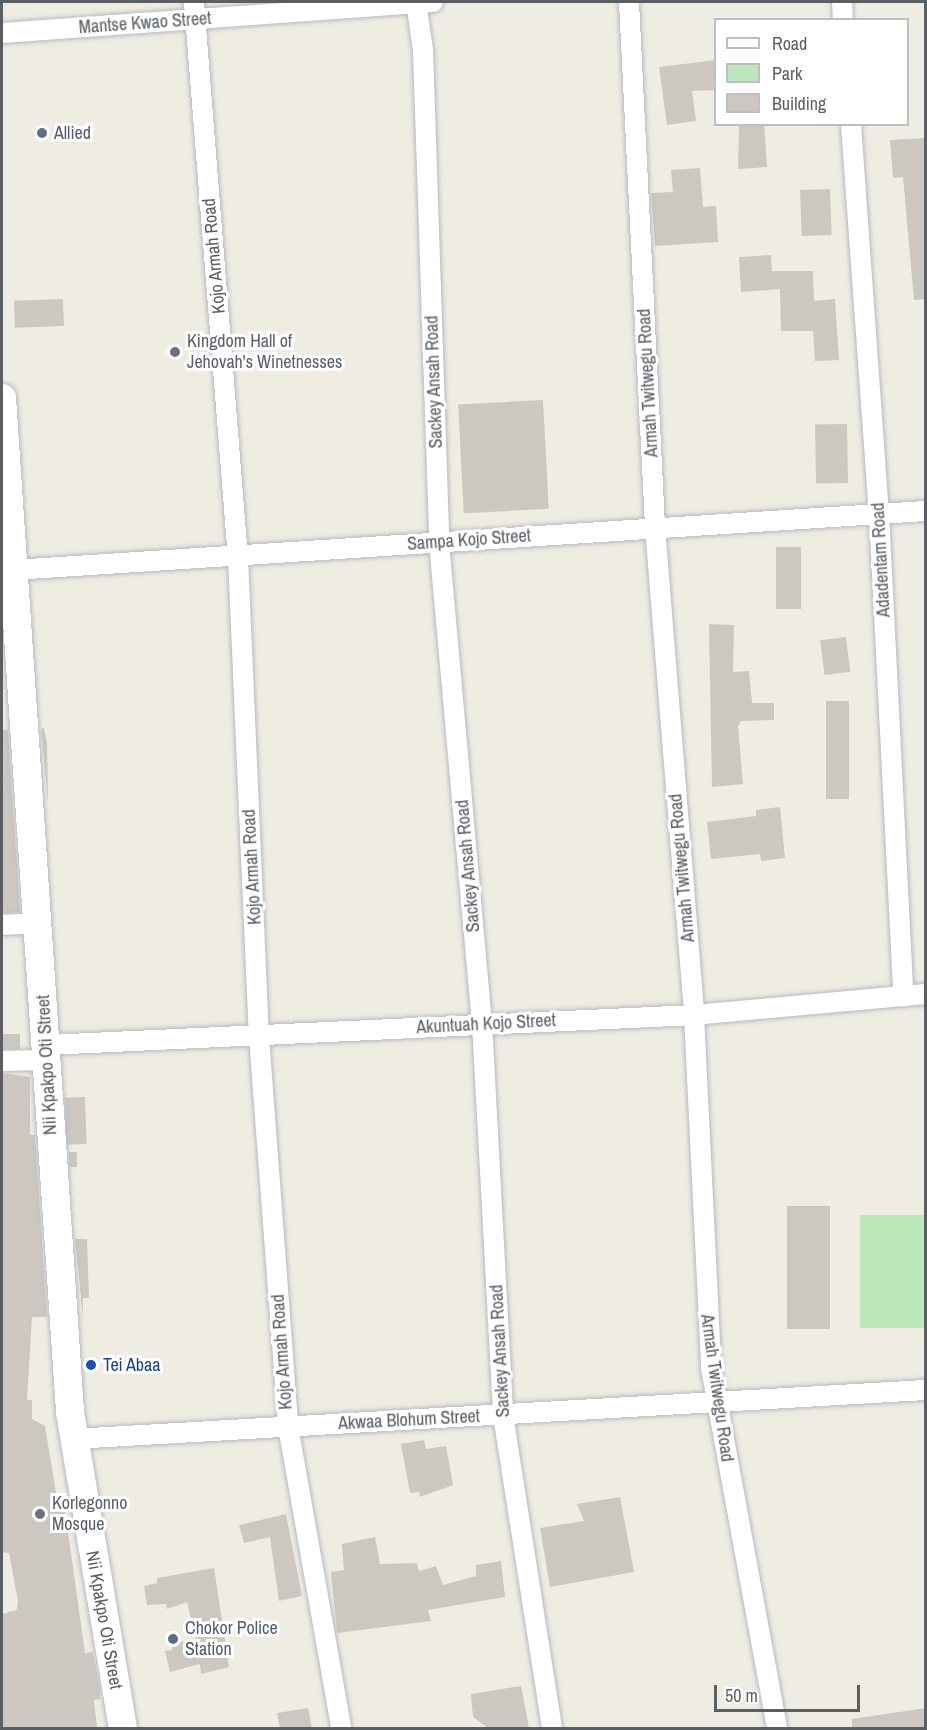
<!DOCTYPE html>
<style>
body{margin:0}
#map{position:relative;width:927px;height:1730px;overflow:hidden;background:#efece2;font-family:"Archivo Narrow",sans-serif}
div>[style]{position:absolute}
.green>*{inset:0;background:#bce9bb;transform-origin:0 0}
.building>*{inset:0;background:#ccc8c1;transform-origin:0 0}
.roads{filter:drop-shadow(0 0 2px #b7bac0) drop-shadow(0 0 2px #b7bac0)}
.street>*{height:20px;margin:-10px;padding:0 10px;transform-origin:10px;border-radius:10px;background:#fff}
.secondary>*{height:28px;margin:-14px;padding:0 14px;transform-origin:14px;border-radius:14px;background:#fff}
.dots>*{width:16px;height:16px;translate:-50% -50%;box-sizing:border-box;border:3px solid #fff;border-radius:50%}
span{translate:-50% -50%;white-space:nowrap;text-align:center;line-height:1.15;-webkit-text-stroke:6px #fff;paint-order:stroke}
.street-label{font-size:18px;color:#5a5f64}
.service-label{font-size:18px;color:#4e5e75}
.left{translate:0 -50%;text-align:left}
.worship-label{font-size:18px;color:#5b616d}
.transit-label{font-size:18px;color:#164399}
.frame{position:absolute;inset:0;border:3px solid #5a5f64;pointer-events:none}
.legend{position:absolute;left:714px;top:18px;width:195px;height:108px;box-sizing:border-box;background:#fff;border:2px solid #bdbfc1;margin:0;padding:8px 10px;list-style:none;font-size:18px;color:#5a5f64}
.legend li{display:flex;align-items:center;gap:12px;height:30px}
.legend b{width:30px;border:2px solid #bdbfc1}
.scale{position:absolute;left:714px;top:1685px;width:146px;height:27px;box-sizing:border-box;border:3px solid #5a5f64;border-top:0;padding-left:8px;font-size:18px;line-height:21px;white-space:nowrap;color:#5a5f64;-webkit-text-stroke:4px #fff;paint-order:stroke}
</style>
<div id="map">
<div class="green">
<i style="left:925px;top:1215px;width:113px;height:65px;rotate:90deg"></i>
</div>
<div class="building">
<i style="clip-path:polygon(716px 60px,716px 90px,692px 91px,696px 121px,667px 125px,659px 67px)"></i>
<i style="clip-path:polygon(739px 124px,764px 124px,767px 167px,738px 169px)"></i>
<i style="clip-path:polygon(926px 138px,926px 299px,914px 300px,903px 177px,893px 178px,890px 140px)"></i>
<i style="clip-path:polygon(700px 168px,703px 207px,716px 206px,718px 242px,655px 246px,651px 193px,673px 192px,671px 170px)"></i>
<i style="left:830px;top:189px;width:46px;height:30px;rotate:88deg"></i>
<i style="clip-path:polygon(771px 255px,772px 271px,813px 271px,814px 301px,835px 299px,839px 360px,815px 361px,813px 331px,781px 331px,780px 289px,741px 292px,739px 257px)"></i>
<i style="left:63px;top:299px;width:27px;height:49px;rotate:88deg"></i>
<i style="left:543px;top:400px;width:109px;height:85px;rotate:87deg"></i>
<i style="left:847px;top:424px;width:59px;height:32px;rotate:89deg"></i>
<i style="left:776px;top:547px;width:25px;height:62px"></i>
<i style="clip-path:polygon(709px 624px,734px 625px,733px 672px,749px 671px,752px 703px,774px 703px,774px 720px,741px 721px,738px 726px,743px 784px,712px 787px)"></i>
<i style="left:846px;top:637px;width:35px;height:26px;rotate:83deg"></i>
<i style="left:826px;top:701px;width:23px;height:98px"></i>
<i style="clip-path:polygon(44px 728px,47px 743px,48px 803px,41px 729px)"></i>
<i style="clip-path:polygon(2px 730px,8px 730px,20px 912px,2px 913px)"></i>
<i style="clip-path:polygon(780px 807px,785px 858px,761px 861px,760px 854px,711px 859px,707px 822px,756px 816px,756px 810px)"></i>
<i style="left:2px;top:1034px;width:18px;height:15px"></i>
<i style="clip-path:polygon(2px 1073px,30px 1077px,30px 1135px,35px 1135px,47px 1317px,32px 1317px,27px 1400px,32px 1400px,32px 1419px,45px 1426px,56px 1493px,64px 1503px,85px 1653px,93px 1652px,100px 1690px,100px 1699px,94px 1700px,97px 1728px,2px 1728px,2px 1614px,17px 1610px,18px 1601px,9px 1553px,2px 1552px)"></i>
<i style="left:85px;top:1097px;width:47px;height:20px;rotate:88deg"></i>
<i style="left:69px;top:1152px;width:8px;height:15px"></i>
<i style="left:787px;top:1206px;width:43px;height:123px"></i>
<i style="clip-path:polygon(75px 1239px,87px 1239px,89px 1298px,83px 1298px,83px 1317px)"></i>
<i style="clip-path:polygon(424px 1440px,426px 1449px,446px 1446px,453px 1485px,420px 1497px,419px 1492px,410px 1493px,401px 1444px)"></i>
<i style="clip-path:polygon(620px 1497px,634px 1572px,550px 1587px,540px 1528px,584px 1521px,577px 1504px)"></i>
<i style="clip-path:polygon(286px 1514px,302px 1596px,279px 1601px,270px 1537px,244px 1543px,239px 1525px)"></i>
<i style="clip-path:polygon(375px 1537px,380px 1564px,417px 1563px,419px 1571px,436px 1566px,443px 1585px,476px 1576px,476px 1565px,501px 1561px,505px 1597px,428px 1610px,431px 1621px,337px 1633px,331px 1572px,344px 1570px,342px 1544px)"></i>
<i style="clip-path:polygon(214px 1568px,229px 1667px,201px 1674px,200px 1664px,170px 1672px,165px 1651px,172px 1650px,172px 1643px,196px 1640px,187px 1602px,167px 1609px,166px 1604px,147px 1605px,144px 1586px,157px 1583px,157px 1578px)"></i>
<i style="clip-path:polygon(521px 1686px,529px 1728px,488px 1728px,473px 1717px,471px 1694px)"></i>
<i style="clip-path:polygon(308px 1708px,312px 1728px,280px 1728px,277px 1713px)"></i>
<i style="clip-path:polygon(926px 1708px,926px 1728px,852px 1728px,852px 1719px)"></i>
</div>
<div class="roads">
<div class="street">
<i style="left:194px;top:2px;width:558px;rotate:85.48deg"></i>
<i style="left:238px;top:558px;width:479px;rotate:87.5deg"></i>
<i style="left:259px;top:1037px;width:390px;rotate:85.7deg"></i>
<i style="left:288px;top:1426px;width:307px;rotate:80deg"></i>
<i style="left:416px;top:2px;width:49px;rotate:81.7deg"></i>
<i style="left:423px;top:50px;width:492px;rotate:88.1deg"></i>
<i style="left:439px;top:542px;width:483px;rotate:84.9deg"></i>
<i style="left:482px;top:1023px;width:393px;rotate:86.9deg"></i>
<i style="left:503px;top:1415px;width:317px;rotate:81.1deg"></i>
<i style="left:629px;top:2px;width:526px;rotate:87.16deg"></i>
<i style="left:655px;top:527px;width:490px;rotate:85.4deg"></i>
<i style="left:694px;top:1015px;width:353px;rotate:87.2deg"></i>
<i style="left:711px;top:1368px;width:366px;rotate:79.6deg"></i>
<i style="left:842px;top:2px;width:18px;rotate:87deg"></i>
<i style="left:2px;top:33px;width:432px;rotate:-4.1deg"></i>
<i style="left:851px;top:124px;width:391px;rotate:85.9deg"></i>
<i style="left:879px;top:514px;width:483px;rotate:87.1deg"></i>
<i style="left:13px;top:570px;width:915px;rotate:-3.7deg"></i>
<i style="left:2px;top:925px;width:37px;rotate:-3deg"></i>
<i style="left:47px;top:1045px;width:648px;rotate:-2.65deg"></i>
<i style="left:694px;top:1015px;width:233px;rotate:-5.2deg"></i>
<i style="left:2px;top:1061px;width:46px;rotate:-1.2deg"></i>
<i style="left:73px;top:1439px;width:854px;rotate:-3.29deg"></i>
</div>
<div class="secondary">
<i style="left:2px;top:398px;width:1016px;rotate:86.16deg"></i>
<i style="left:70px;top:1412px;width:320px;rotate:80.5deg"></i>
</div>
</div>
<div class="dots">
<i style="left:42px;top:133px;background:#5c6f8a"></i>
<i style="left:175px;top:352px;background:#6b7280"></i>
<i style="left:91px;top:1365px;background:#1a4fb4"></i>
<i style="left:40px;top:1514px;background:#6b7280"></i>
<i style="left:173px;top:1639px;background:#5c6f8a"></i>
</div>
<div class="street-label">
<span style="left:145px;top:23px;rotate:-4deg">Mantse Kwao Street</span>
<span style="left:214px;top:256px;rotate:-95deg">Kojo Armah Road</span>
<span style="left:434px;top:382px;rotate:-92deg">Sackey Ansah Road</span>
<span style="left:648px;top:383px;rotate:-93deg">Armah Twitwegu Road</span>
<span style="left:469px;top:540px;rotate:-4deg">Sampa Kojo Street</span>
<span style="left:881px;top:560px;rotate:-93deg">Adadentam Road</span>
<span style="left:468px;top:866px;rotate:-95deg">Sackey Ansah Road</span>
<span style="left:252px;top:867px;rotate:-93deg">Kojo Armah Road</span>
<span style="left:682px;top:868px;rotate:-95deg">Armah Twitwegu Road</span>
<span style="left:486px;top:1024px;rotate:-3deg">Akuntuah Kojo Street</span>
<span style="left:47px;top:1065px;rotate:-93deg">Nii Kpakpo Oti Street</span>
<span style="left:500px;top:1351px;rotate:-93deg">Sackey Ansah Road</span>
<span style="left:282px;top:1352px;rotate:-94deg">Kojo Armah Road</span>
<span style="left:717px;top:1388px;rotate:82deg">Armah Twitwegu Road</span>
<span style="left:409px;top:1420px;rotate:-3deg">Akwaa Blohum Street</span>
<span style="left:104px;top:1620px;rotate:80deg">Nii Kpakpo Oti Street</span>
</div>
<div class="service-label">
<span class="left" style="left:54px;top:133px">Allied</span>
<span class="left" style="left:185px;top:1639px">Chokor Police<br>Station</span>
</div>
<div class="worship-label">
<span class="left" style="left:187px;top:352px">Kingdom Hall of<br>Jehovah's Winetnesses</span>
<span class="left" style="left:52px;top:1514px">Korlegonno<br>Mosque</span>
</div>
<div class="transit-label">
<span class="left" style="left:103px;top:1365px">Tei Abaa</span>
</div>
<div class="frame"></div>
<ul class="legend">
<li><b style="height:8px;background:#fff"></b>Road</li>
<li><b style="height:16px;background:#bce9bb"></b>Park</li>
<li><b style="height:16px;background:#ccc8c1"></b>Building</li>
</ul>
<div class="scale">50 m</div>
</div>
